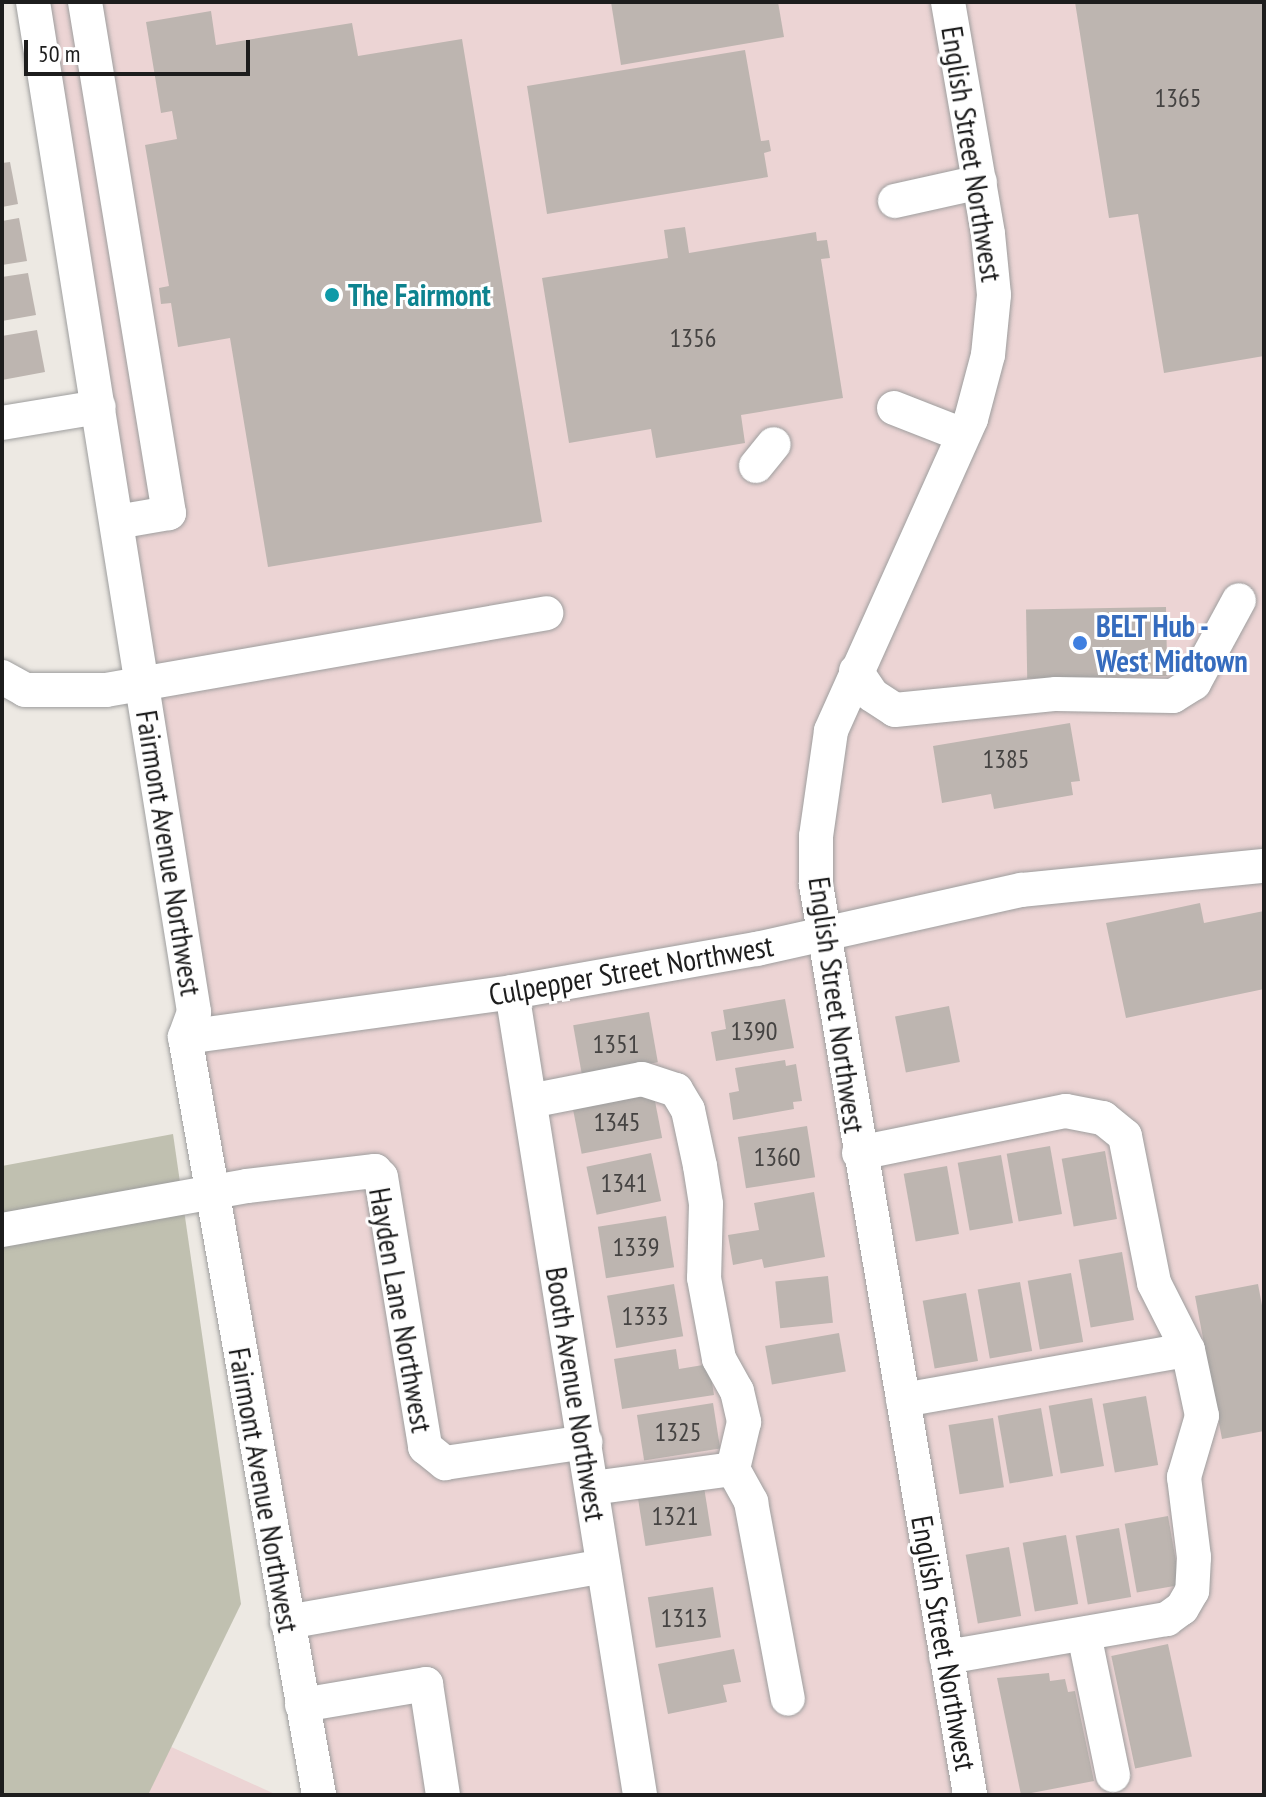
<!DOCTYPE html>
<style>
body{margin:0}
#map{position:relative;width:1266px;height:1797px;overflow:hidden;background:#ede9e3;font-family:"PT Sans Narrow",sans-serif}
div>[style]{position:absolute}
.commercial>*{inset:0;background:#ecd4d4}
.construction>*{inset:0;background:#c0c0b0}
.building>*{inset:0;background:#bdb5b0;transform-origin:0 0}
.roads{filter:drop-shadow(0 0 2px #9e9e9e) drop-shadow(0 0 2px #9e9e9e)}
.minor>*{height:34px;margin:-17px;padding:0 17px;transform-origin:17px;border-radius:17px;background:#fff}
.dots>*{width:22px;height:22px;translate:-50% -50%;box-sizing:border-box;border:4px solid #fff;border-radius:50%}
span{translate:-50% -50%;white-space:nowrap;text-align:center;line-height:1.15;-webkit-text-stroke:6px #fff;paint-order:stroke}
.number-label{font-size:26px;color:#454342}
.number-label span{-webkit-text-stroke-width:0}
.street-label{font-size:30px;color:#1d1d1d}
.culture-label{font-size:30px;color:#0d838f;font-weight:700}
.left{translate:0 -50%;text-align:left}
.shop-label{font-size:30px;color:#366cbe;font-weight:700}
.frame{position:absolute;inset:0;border:4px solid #1d1d1d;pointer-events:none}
.scale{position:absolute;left:24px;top:40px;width:226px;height:36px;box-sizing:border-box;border:4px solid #1d1d1d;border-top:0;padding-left:10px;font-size:24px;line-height:28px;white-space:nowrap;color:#1d1d1d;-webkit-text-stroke:6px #fff;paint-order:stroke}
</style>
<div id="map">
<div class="commercial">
<i style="clip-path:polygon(37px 2px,1264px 2px,1264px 1795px,331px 1795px,185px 1037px)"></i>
<i style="clip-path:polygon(2px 1670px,277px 1795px,2px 1795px)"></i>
</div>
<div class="construction">
<i style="clip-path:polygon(173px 1134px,241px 1604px,148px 1795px,2px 1795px,2px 1166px)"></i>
</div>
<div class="building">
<i style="clip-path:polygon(611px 2px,778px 2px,784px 37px,621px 65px)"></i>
<i style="clip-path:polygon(1075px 2px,1264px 2px,1264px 356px,1164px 373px,1138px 214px,1109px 218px)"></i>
<i style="clip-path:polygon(211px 11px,216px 45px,352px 23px,358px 56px,462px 39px,542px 522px,268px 567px,230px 338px,178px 347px,171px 303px,161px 304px,159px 288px,169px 286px,145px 145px,177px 139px,172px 111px,161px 113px,146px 22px)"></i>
<i style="clip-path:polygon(745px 50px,761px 141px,769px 140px,771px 151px,764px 153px,768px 177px,547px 214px,527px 86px)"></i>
<i style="clip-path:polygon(10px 162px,18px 204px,2px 207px,2px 163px)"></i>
<i style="clip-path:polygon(19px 218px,27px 261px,2px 265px,2px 221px)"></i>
<i style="clip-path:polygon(685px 227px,689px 253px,816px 232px,817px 241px,827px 240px,830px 258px,821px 259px,843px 398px,741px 415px,745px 443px,656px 458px,651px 429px,569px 443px,542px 278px,668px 258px,664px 230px)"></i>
<i style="clip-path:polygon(28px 273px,36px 315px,2px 321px,2px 277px)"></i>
<i style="clip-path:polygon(37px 330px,45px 372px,2px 380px,2px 336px)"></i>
<i style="left:1166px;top:607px;width:69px;height:140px;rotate:89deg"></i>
<i style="clip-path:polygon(1070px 723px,1080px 781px,1071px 782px,1073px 795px,994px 809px,991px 794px,942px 803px,933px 746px)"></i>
<i style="clip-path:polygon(1200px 903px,1204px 923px,1264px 911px,1264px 989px,1126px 1018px,1106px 923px)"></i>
<i style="clip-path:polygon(785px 999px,794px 1048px,716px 1061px,711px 1032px,726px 1029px,723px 1010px)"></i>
<i style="left:949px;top:1006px;width:57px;height:55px;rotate:79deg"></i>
<i style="left:649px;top:1012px;width:51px;height:77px;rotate:80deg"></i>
<i style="clip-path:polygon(785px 1060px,786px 1066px,796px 1064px,802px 1101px,793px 1102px,794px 1109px,733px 1120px,729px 1093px,739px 1091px,735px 1068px)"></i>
<i style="left:653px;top:1091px;width:48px;height:82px;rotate:79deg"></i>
<i style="left:807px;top:1126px;width:52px;height:70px;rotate:81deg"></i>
<i style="left:1050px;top:1146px;width:69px;height:44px;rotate:80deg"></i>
<i style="left:1105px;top:1151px;width:69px;height:44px;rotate:80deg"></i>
<i style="left:651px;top:1153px;width:49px;height:66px;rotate:78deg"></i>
<i style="left:1001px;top:1155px;width:69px;height:44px;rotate:80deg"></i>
<i style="left:947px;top:1166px;width:69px;height:44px;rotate:80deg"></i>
<i style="clip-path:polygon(814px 1192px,825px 1257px,764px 1268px,762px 1259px,733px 1265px,728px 1235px,759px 1230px,754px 1203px)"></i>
<i style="left:666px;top:1216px;width:52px;height:69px;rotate:81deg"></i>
<i style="left:1122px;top:1252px;width:69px;height:44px;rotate:80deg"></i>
<i style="left:1071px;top:1273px;width:70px;height:44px;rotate:80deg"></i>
<i style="left:828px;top:1276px;width:47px;height:53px;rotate:84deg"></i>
<i style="left:1020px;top:1282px;width:70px;height:43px;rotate:80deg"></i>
<i style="left:674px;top:1284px;width:53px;height:68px;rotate:80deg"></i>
<i style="clip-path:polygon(1258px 1284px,1264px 1316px,1264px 1431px,1222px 1439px,1195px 1296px)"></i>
<i style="left:966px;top:1293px;width:69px;height:44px;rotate:80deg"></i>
<i style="left:839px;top:1333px;width:39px;height:75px;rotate:80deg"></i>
<i style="clip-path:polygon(676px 1349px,679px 1369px,709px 1364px,714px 1395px,622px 1409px,614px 1359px)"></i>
<i style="left:1146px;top:1396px;width:70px;height:44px;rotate:80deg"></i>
<i style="left:1092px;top:1398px;width:69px;height:44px;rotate:80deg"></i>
<i style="left:713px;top:1403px;width:46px;height:77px;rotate:81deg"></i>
<i style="left:1041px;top:1408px;width:69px;height:44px;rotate:80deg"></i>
<i style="left:993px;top:1418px;width:70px;height:45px;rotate:81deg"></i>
<i style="left:704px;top:1487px;width:49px;height:67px;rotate:81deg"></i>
<i style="left:1168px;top:1516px;width:70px;height:44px;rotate:80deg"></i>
<i style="left:1119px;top:1528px;width:70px;height:44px;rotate:80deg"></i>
<i style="left:1066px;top:1535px;width:70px;height:44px;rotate:80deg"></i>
<i style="left:1009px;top:1547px;width:70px;height:44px;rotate:80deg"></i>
<i style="left:713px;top:1587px;width:51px;height:66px;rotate:81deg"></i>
<i style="left:1168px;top:1644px;width:115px;height:58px;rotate:78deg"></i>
<i style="clip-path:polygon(734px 1649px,741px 1682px,723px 1685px,727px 1702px,668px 1714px,658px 1664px)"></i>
<i style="clip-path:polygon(1049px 1673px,1050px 1681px,1065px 1679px,1068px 1692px,1075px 1691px,1094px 1781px,1021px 1795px,997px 1678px)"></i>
</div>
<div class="roads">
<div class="minor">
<i style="left:33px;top:2px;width:1023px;rotate:80.94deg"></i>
<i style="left:194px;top:1012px;width:27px;rotate:110deg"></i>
<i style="left:185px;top:1037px;width:770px;rotate:79.97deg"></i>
<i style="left:85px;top:2px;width:518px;rotate:80.67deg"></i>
<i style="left:169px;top:513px;width:53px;rotate:170.2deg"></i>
<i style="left:948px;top:2px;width:235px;rotate:80.2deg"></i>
<i style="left:988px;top:234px;width:61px;rotate:84.4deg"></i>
<i style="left:994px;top:295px;width:60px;rotate:95.7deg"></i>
<i style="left:988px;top:355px;width:66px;rotate:104.9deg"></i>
<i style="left:971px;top:419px;width:342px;rotate:114.2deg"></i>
<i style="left:831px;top:731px;width:106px;rotate:98.1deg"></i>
<i style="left:816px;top:836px;width:49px;rotate:90deg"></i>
<i style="left:816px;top:885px;width:923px;rotate:80.39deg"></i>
<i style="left:895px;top:201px;width:87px;rotate:-12.6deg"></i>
<i style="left:894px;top:408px;width:74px;rotate:21.4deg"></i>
<i style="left:2px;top:423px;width:98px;rotate:-9.4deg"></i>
<i style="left:756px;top:466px;width:28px;rotate:-51deg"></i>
<i style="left:856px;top:671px;width:29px;rotate:56deg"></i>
<i style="left:872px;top:695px;width:27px;rotate:33deg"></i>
<i style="left:895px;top:710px;width:162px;rotate:-5.7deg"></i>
<i style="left:1056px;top:694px;width:117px;rotate:1deg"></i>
<i style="left:1173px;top:696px;width:25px;rotate:-32deg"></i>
<i style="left:1194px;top:683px;width:94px;rotate:-61.5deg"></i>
<i style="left:2px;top:677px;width:26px;rotate:29deg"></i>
<i style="left:25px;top:690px;width:81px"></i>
<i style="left:106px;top:690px;width:447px;rotate:-9.9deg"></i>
<i style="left:512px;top:992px;width:813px;rotate:80.94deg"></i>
<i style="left:185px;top:1037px;width:330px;rotate:-7.8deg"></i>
<i style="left:512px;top:992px;width:249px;rotate:-10deg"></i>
<i style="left:757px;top:949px;width:271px;rotate:-12.6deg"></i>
<i style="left:1022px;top:890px;width:243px;rotate:-5.7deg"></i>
<i style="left:530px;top:1101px;width:114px;rotate:-11.1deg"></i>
<i style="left:642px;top:1079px;width:36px;rotate:18deg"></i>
<i style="left:676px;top:1090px;width:23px;rotate:59deg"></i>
<i style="left:688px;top:1110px;width:57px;rotate:77.9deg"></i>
<i style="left:700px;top:1166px;width:38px;rotate:81deg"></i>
<i style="left:706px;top:1204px;width:74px;rotate:91.5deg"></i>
<i style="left:704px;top:1278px;width:82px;rotate:79.5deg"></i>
<i style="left:719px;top:1359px;width:37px;rotate:61deg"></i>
<i style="left:737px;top:1391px;width:32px;rotate:77deg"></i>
<i style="left:744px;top:1422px;width:48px;rotate:103.2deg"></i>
<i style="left:733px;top:1469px;width:142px;rotate:172.3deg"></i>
<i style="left:859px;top:1153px;width:211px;rotate:-11.5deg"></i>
<i style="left:1066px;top:1111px;width:38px;rotate:11deg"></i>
<i style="left:1103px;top:1118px;width:28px;rotate:39deg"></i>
<i style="left:1125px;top:1136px;width:150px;rotate:78.8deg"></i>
<i style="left:1154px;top:1283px;width:75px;rotate:63.1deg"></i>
<i style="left:1188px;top:1350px;width:67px;rotate:78deg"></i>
<i style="left:1202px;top:1416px;width:64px;rotate:106.4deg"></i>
<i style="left:1184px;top:1477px;width:81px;rotate:82.9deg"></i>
<i style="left:1194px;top:1557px;width:34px;rotate:93deg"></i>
<i style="left:1192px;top:1591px;width:20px;rotate:120deg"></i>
<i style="left:1182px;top:1608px;width:19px;rotate:144deg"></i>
<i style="left:1167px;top:1619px;width:224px;rotate:170.2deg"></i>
<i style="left:2px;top:1230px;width:249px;rotate:-10.2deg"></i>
<i style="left:247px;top:1186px;width:129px;rotate:-6.7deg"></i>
<i style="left:375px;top:1171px;width:8px;rotate:45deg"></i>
<i style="left:381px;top:1177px;width:274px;rotate:80.7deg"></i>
<i style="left:425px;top:1447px;width:26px;rotate:39deg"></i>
<i style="left:445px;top:1463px;width:142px;rotate:-8.5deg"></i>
<i style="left:903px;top:1400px;width:289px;rotate:-10deg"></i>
<i style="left:733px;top:1469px;width:38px;rotate:61deg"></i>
<i style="left:751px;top:1502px;width:200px;rotate:79.4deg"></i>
<i style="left:287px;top:1622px;width:321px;rotate:-10deg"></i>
<i style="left:1084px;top:1634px;width:144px;rotate:78.4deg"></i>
<i style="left:302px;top:1705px;width:126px;rotate:-9.6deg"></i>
<i style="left:426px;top:1684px;width:112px;rotate:81.3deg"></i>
</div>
</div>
<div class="dots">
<i style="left:332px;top:295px;background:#0f9aa8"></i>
<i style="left:1080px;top:643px;background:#3f7fe0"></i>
</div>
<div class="number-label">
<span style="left:1178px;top:98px">1365</span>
<span style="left:693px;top:338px">1356</span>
<span style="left:1006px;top:759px">1385</span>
<span style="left:754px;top:1031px">1390</span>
<span style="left:616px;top:1044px">1351</span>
<span style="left:617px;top:1122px">1345</span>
<span style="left:777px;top:1157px">1360</span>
<span style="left:624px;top:1183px">1341</span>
<span style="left:636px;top:1247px">1339</span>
<span style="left:645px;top:1316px">1333</span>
<span style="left:678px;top:1432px">1325</span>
<span style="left:675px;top:1516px">1321</span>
<span style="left:684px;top:1618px">1313</span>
</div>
<div class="street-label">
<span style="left:972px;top:154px;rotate:81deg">English Street Northwest</span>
<span style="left:169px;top:853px;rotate:81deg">Fairmont Avenue Northwest</span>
<span style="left:631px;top:970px;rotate:-10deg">Culpepper Street Northwest</span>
<span style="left:837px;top:1005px;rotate:82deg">English Street Northwest</span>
<span style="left:401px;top:1310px;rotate:80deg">Hayden Lane Northwest</span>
<span style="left:576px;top:1394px;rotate:81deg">Booth Avenue Northwest</span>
<span style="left:264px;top:1490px;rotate:80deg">Fairmont Avenue Northwest</span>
<span style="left:944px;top:1643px;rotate:80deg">English Street Northwest</span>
</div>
<div class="culture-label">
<span class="left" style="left:348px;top:295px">The Fairmont</span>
</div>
<div class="shop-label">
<span class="left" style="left:1096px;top:643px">BELT Hub -<br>West Midtown</span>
</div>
<div class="frame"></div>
<div class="scale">50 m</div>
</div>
